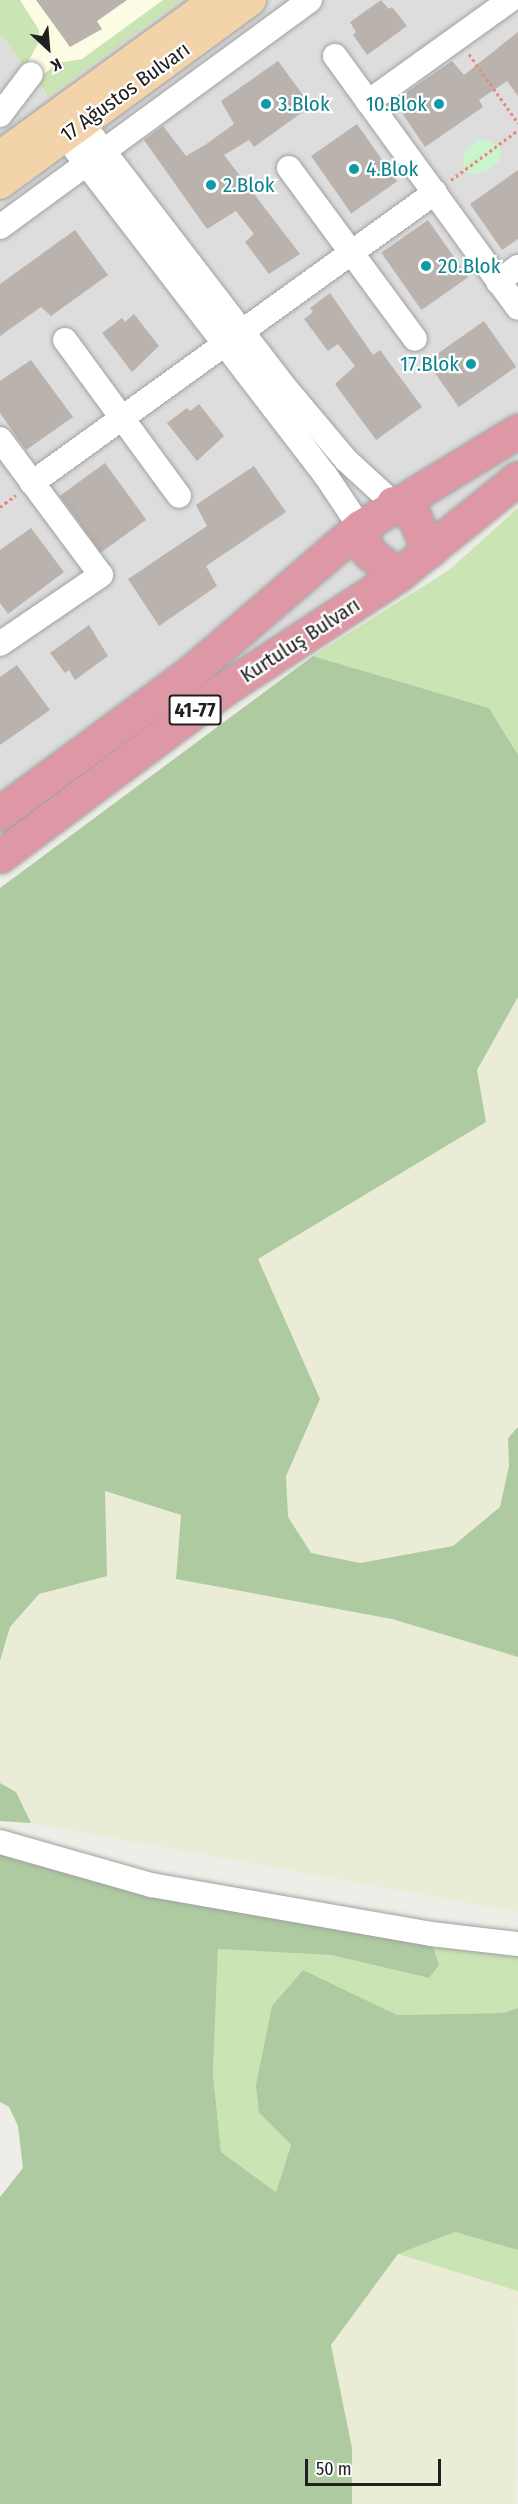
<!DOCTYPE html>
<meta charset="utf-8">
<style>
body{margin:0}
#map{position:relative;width:518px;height:2504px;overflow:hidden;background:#efede7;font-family:"Fira Sans Condensed",sans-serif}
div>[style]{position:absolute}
.residential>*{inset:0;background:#dedddd}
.education>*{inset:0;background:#fcfce4}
.farmland>*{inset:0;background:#eaecd5}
.grass>*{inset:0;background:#cbe4b3}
.forest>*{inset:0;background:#adcaa1}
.park>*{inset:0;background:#caf4cd}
.building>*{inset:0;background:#b9b2ad;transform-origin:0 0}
.path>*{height:3px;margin-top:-1.5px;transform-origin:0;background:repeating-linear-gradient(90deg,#eb887d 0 3px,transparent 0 6px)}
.roads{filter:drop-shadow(0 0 2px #a1a1a1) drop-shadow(0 0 2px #a1a1a1)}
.minor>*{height:24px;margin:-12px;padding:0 12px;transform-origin:12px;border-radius:12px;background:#fff}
.major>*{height:30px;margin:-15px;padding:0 15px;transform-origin:15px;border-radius:15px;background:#f2d3aa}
.highway>*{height:33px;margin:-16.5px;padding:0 16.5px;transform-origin:16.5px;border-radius:16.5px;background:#de98a5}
.dots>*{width:16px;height:16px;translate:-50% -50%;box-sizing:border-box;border:3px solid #fff;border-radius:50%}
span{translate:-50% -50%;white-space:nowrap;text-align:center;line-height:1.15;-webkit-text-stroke:4.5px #fff;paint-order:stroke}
.shield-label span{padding:2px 4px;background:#fff;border:2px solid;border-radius:4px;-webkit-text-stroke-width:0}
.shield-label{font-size:20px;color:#202020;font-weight:700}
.street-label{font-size:21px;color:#202020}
.culture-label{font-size:21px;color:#0d838f}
.left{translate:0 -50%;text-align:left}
.right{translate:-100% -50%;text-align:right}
.north{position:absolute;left:18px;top:18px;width:60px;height:60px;-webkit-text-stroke:4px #fff;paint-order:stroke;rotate:154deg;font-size:16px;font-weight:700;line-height:24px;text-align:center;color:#202020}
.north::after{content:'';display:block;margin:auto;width:21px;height:27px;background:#202020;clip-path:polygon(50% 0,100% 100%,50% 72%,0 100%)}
.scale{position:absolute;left:305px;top:2459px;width:136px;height:27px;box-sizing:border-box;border:3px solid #202020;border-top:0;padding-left:8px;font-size:18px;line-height:21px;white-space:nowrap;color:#202020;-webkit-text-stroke:4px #fff;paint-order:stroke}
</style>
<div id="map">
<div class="residential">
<i style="clip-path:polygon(0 0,518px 0,518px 478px,0 856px)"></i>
</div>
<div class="education">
<i style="clip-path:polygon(0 0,181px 0,48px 97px,0 34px)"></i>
</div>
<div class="farmland">
<i style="clip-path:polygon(518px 997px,518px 1427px,508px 1438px,509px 1466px,500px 1507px,453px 1546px,360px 1563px,311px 1553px,288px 1517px,286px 1476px,320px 1399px,257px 1259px,486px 1122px,477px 1070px)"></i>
<i style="clip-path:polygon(104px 1491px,181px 1515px,176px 1579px,392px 1619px,518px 1657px,518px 1912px,31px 1823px,16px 1792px,0 1783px,0 1662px,10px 1627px,39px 1594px,107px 1576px)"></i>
<i style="clip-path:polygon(398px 2254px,518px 2291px,515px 2504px,352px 2504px,352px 2448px,331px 2346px)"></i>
</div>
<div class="grass">
<i style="clip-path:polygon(0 0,20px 0,39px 30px,39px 42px,25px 67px,0 34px)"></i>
<i style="clip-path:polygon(163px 0,181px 0,48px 97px,36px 80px,58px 63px,82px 59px)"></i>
<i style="clip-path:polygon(518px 508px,518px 755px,489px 708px,313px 656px,449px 570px)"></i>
<i style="clip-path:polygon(433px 1946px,518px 1953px,518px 2008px,503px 2013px,397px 2015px,302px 1970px,259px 2113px,291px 2145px,276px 2192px,221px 2152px,213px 2074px,218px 1949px,331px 1955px,428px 1978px,439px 1965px)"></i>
<i style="clip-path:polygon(455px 2232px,518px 2250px,518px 2291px,398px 2254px)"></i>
</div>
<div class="forest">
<i style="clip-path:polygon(313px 656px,489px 708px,518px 755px,518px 997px,477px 1070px,486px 1122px,258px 1259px,320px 1399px,286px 1476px,288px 1517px,311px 1553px,360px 1563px,453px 1546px,500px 1507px,509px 1466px,508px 1438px,518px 1427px,518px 1657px,392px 1619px,176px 1579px,181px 1515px,105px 1491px,107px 1576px,39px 1594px,10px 1627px,0 1661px,0 888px)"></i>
<i style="clip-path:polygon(0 1783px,16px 1792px,31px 1823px,0 1821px)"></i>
<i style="clip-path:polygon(0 1851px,433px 1946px,439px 1965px,429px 1978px,331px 1955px,218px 1949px,213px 2074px,221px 2152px,276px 2192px,291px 2145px,259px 2113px,256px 2085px,272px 2006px,303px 1970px,397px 2015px,503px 2013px,518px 2008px,518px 2250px,455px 2232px,398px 2254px,331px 2345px,352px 2448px,352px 2504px,0 2504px,0 2197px,23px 2168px,18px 2126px,9px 2107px,0 2102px)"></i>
</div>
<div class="park">
<i style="clip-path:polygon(485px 139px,501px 147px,500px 161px,486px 172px,468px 174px,463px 167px,464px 153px,476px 141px)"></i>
</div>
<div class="building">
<i style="clip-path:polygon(36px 0,127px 0,97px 21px,102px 29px,70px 47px)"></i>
<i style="clip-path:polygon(381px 0,389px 9px,392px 7px,407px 26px,367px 55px,353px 35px,356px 32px,350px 22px)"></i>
<i style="clip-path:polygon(518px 32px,518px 96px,507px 81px,479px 100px,483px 107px,425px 147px,394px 101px,452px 61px,464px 75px)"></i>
<i style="clip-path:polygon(278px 61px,311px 106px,254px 147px,249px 140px,224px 155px,300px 254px,269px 274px,245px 242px,254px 234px,236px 211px,207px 229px,144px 140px,163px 126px,186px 156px,205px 145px,234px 124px,221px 101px)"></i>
<i style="left:357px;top:124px;width:70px;height:56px;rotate:55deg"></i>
<i style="clip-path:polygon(518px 170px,518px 239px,502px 250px,470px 204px)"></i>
<i style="left:428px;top:220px;width:70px;height:57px;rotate:55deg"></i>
<i style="clip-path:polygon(75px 230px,108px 275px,51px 316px,41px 307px,0 336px,0 284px)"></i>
<i style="clip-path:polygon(330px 293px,373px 355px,380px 350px,422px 407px,376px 440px,335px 384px,355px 366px,338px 344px,328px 351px,304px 319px,313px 312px,310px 308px)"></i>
<i style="clip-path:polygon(134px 314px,159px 346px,132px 372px,102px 333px,122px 318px,125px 322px)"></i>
<i style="left:484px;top:321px;width:56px;height:70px;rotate:55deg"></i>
<i style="clip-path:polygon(31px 360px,73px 417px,26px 450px,0 413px,0 381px)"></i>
<i style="clip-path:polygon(199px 404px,224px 436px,197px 461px,167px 423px,187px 408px,190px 411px)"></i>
<i style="left:105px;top:463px;width:70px;height:56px;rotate:54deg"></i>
<i style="clip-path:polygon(254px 466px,286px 512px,206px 566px,217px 586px,159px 626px,128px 579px,207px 526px,196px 505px)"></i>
<i style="clip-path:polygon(31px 528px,64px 572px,8px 614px,0 603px,0 550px)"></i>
<i style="clip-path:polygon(89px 625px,108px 656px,75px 680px,69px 670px,65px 673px,50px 653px)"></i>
<i style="clip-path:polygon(17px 665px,50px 710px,0 745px,0 677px)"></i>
</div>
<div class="path">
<i style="left:469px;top:54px;width:85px;rotate:54.6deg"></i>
<i style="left:451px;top:180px;width:84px;rotate:-36.7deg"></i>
<i style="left:0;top:507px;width:20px;rotate:-37deg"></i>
</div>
<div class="roads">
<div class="minor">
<i style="left:335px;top:56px;width:311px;rotate:54deg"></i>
<i style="left:368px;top:102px;width:175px;rotate:-35.7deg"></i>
<i style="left:73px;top:111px;width:345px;rotate:52.5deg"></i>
<i style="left:283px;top:385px;width:98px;rotate:50deg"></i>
<i style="left:346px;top:460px;width:64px;rotate:42.5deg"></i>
<i style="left:0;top:115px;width:51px;rotate:-52.9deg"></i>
<i style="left:55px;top:123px;width:445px;rotate:52.5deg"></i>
<i style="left:326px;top:476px;width:61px;rotate:56.3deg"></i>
<i style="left:289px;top:168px;width:212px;rotate:53.6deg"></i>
<i style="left:0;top:227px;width:384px;rotate:-36.2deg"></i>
<i style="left:498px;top:282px;width:25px;rotate:-37deg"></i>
<i style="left:65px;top:340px;width:193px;rotate:53.8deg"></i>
<i style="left:0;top:439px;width:169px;rotate:53.4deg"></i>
<i style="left:101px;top:575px;width:122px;rotate:145.7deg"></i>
<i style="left:32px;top:483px;width:497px;rotate:-35.8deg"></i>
<i style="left:0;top:1842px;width:157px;rotate:15.9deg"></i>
<i style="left:151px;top:1885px;width:284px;rotate:9.9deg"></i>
<i style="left:431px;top:1934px;width:88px;rotate:6.6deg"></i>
</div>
<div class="major">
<i style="left:0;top:156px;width:266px;rotate:-36deg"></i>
<i style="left:0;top:184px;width:311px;rotate:-36.2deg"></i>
</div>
<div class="highway">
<i style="left:393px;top:503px;width:25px;rotate:32deg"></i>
<i style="left:414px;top:516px;width:38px;rotate:67deg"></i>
<i style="left:360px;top:527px;width:26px;rotate:72deg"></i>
<i style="left:368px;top:552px;width:38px;rotate:37deg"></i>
<i style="left:0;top:813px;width:236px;rotate:-36.4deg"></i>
<i style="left:190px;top:673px;width:224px;rotate:-40.7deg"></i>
<i style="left:360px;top:527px;width:185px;rotate:-31.3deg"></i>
<i style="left:0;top:856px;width:276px;rotate:-36.7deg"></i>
<i style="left:221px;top:691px;width:212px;rotate:-33.2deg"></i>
<i style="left:398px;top:575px;width:154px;rotate:-38.9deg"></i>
</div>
</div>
<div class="dots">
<i style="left:266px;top:104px;background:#0f9aa8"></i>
<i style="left:439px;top:104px;background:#0f9aa8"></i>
<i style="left:354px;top:169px;background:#0f9aa8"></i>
<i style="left:211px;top:185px;background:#0f9aa8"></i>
<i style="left:426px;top:266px;background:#0f9aa8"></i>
<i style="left:471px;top:364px;background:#0f9aa8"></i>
</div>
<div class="shield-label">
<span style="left:195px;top:710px">41-77</span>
</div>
<div class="street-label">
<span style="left:125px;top:92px;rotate:-36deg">17 Ağustos Bulvarı</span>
<span style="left:300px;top:640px;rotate:-33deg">Kurtuluş Bulvarı</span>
</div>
<div class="culture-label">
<span class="left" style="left:278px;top:104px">3.Blok</span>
<span class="right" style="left:427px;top:104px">10.Blok</span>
<span class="left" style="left:366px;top:169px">4.Blok</span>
<span class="left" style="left:223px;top:185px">2.Blok</span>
<span class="left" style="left:438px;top:266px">20.Blok</span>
<span class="right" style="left:459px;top:364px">17.Blok</span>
</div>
<div class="north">K</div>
<div class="scale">50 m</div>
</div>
